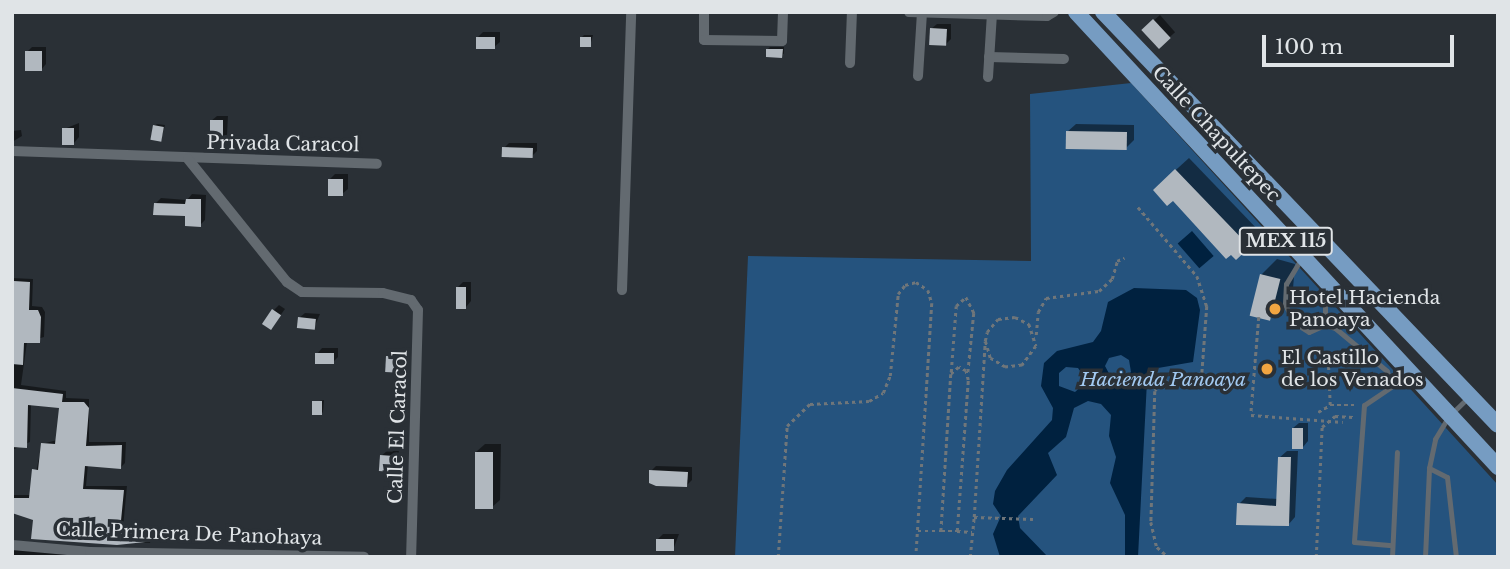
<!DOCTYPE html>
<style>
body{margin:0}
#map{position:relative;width:1510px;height:569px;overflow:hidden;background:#2a3036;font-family:"Libre Baskerville",serif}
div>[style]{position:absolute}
.green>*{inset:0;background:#25537e}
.water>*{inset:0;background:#00213f;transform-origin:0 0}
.shadow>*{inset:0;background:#0007;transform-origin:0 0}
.building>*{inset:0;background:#b1b8bf;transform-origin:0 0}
.path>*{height:2.5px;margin-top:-1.25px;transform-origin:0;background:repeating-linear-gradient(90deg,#70767a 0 3.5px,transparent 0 7px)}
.lane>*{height:5px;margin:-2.5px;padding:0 2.5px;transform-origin:2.5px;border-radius:2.5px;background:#636a70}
.street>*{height:10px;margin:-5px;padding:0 5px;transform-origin:5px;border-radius:5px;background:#636a70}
.primary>*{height:16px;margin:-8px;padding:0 8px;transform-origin:8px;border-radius:8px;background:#769cc2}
.dots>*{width:19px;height:19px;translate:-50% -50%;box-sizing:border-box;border:4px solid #2a3036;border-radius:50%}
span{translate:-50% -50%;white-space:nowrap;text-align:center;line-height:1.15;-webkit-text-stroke:7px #2a3036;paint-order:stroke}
.shield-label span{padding:2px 5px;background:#2a3036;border:2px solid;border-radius:5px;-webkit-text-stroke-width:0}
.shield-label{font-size:18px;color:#e0e4e7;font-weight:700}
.street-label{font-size:19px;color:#e0e4e7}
.poi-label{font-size:19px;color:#e0e4e7}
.left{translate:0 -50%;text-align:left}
.park-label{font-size:19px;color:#a2c9f1;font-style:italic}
.frame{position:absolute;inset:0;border:14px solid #e0e4e7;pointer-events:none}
.scale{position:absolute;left:1262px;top:35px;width:192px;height:32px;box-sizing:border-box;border:4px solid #e0e4e7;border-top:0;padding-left:9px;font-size:21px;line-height:24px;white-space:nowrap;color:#e0e4e7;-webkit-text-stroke:5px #2a3036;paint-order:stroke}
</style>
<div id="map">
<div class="green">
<i style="clip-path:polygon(1131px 83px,1498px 485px,1498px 557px,735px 557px,748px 256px,1031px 261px,1030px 94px)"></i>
</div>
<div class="water">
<i style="left:1192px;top:231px;width:33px;height:19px;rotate:49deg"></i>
<i style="clip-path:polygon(evenodd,1134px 288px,1186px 290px,1197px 298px,1200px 310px,1193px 362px,1158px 368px,1147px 381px,1138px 557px,1125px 557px,1125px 515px,1110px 483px,1116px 457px,1109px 436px,1111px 415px,1101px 404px,1088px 401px,1074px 408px,1066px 437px,1048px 453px,1057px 475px,1018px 516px,1020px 528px,1048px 557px,1000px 557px,993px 534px,1001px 516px,993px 504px,995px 491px,1007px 470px,1052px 420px,1053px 408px,1041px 386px,1044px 363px,1057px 351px,1093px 342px,1101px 331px,1108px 302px,1134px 288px,1121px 355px,1129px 360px,1131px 372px,1122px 381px,1113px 381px,1105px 366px,1109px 358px,1121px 355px,1134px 288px,1066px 367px,1078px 368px,1083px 375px,1084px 384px,1075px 392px,1059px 386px,1059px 373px,1066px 367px)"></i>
</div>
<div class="shadow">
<i style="left:1160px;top:15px;width:23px;height:22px;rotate:49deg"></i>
<i style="clip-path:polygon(937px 24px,951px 24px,951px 39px,946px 44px,931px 29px)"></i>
<i style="clip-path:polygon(483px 32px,500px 32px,500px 42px,494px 47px,478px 37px)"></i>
<i style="clip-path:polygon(593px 35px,590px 46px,582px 37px,584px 35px)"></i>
<i style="clip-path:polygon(32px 47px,46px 47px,46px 64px,41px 70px,27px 52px)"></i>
<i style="clip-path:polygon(770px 47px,784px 47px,784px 54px,768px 49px)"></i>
<i style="clip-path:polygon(217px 116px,228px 116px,227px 135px,222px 140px,211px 121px)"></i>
<i style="clip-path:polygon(79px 123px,79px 137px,74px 143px,64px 129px)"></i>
<i style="clip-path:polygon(157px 124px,165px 125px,161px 140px,154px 126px)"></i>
<i style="clip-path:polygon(1076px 124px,1134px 125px,1134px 140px,1126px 148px,1067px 132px)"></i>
<i style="clip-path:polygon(21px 130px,22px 136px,12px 142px,12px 131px)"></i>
<i style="clip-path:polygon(509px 143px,537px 143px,537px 151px,532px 156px,504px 148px)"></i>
<i style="clip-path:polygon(1189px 158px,1261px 233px,1249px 246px,1168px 177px)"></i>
<i style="clip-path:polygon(335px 174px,348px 174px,348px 189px,342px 194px,330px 179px)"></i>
<i style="clip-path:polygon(192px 194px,206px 195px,205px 220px,200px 225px,187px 215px,155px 204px,161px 198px,187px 200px)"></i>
<i style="clip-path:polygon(1277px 259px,1295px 264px,1292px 301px,1276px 316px,1261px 275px)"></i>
<i style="clip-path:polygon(12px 278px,33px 279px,32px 306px,42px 307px,45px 312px,44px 337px,27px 342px,21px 385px,66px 391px,66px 398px,89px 399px,89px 442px,126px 442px,125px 463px,121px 467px,88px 464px,86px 486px,127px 486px,123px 528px,154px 528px,150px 543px,33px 537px,35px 518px,24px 517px,25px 511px,12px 511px,12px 495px,31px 495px,42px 444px,57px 440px,61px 406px,31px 404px,30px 442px,12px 450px)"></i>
<i style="clip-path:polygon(463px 282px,471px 282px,471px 301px,466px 307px,457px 288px)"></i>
<i style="clip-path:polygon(279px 305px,285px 309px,271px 328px,273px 311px)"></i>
<i style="clip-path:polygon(305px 313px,320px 314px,314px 328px,299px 318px)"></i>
<i style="clip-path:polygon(322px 348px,338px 348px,338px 357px,333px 362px,317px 354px)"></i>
<i style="clip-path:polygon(393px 352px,410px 353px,405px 371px,387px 357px)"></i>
<i style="clip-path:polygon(324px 400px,323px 412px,321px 414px,314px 402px)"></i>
<i style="clip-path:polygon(1299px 423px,1308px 423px,1308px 441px,1303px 447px,1293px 428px)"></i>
<i style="clip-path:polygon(485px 444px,501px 444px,500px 500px,491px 508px,476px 452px)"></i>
<i style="clip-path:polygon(387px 451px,399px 451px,393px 470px,381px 456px)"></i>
<i style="clip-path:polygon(1287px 451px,1298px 451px,1295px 517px,1288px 525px,1239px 504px,1246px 497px,1278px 499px,1279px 458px)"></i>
<i style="clip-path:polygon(656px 466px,692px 467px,692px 480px,687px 485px,651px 471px)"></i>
<i style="clip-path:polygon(663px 534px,679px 534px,673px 550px,658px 539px)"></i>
<i style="clip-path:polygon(12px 546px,92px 557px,12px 557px)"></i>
</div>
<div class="building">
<i style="left:1153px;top:19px;width:26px;height:16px;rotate:47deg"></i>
<i style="left:930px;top:28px;width:17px;height:17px;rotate:3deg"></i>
<i style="left:476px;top:37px;width:19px;height:12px"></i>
<i style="left:580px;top:37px;width:11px;height:10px"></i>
<i style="clip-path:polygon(766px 49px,783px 49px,782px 58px,766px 57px)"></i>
<i style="left:25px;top:51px;width:17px;height:20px"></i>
<i style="left:210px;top:120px;width:13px;height:22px"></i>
<i style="left:153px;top:125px;width:11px;height:15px;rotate:10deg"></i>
<i style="left:62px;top:128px;width:12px;height:17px"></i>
<i style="left:1066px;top:131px;width:61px;height:18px;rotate:1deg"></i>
<i style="left:502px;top:147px;width:31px;height:10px;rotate:2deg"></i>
<i style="clip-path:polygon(1175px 169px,1250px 247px,1236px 260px,1231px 255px,1226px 259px,1173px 201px,1167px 206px,1153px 190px)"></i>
<i style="left:328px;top:179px;width:15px;height:17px"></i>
<i style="clip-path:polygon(186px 199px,201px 199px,201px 227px,185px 226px,185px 216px,153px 215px,154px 203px,185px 204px)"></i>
<i style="left:1260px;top:274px;width:21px;height:43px;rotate:14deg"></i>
<i style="clip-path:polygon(14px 281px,30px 282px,29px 310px,38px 310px,41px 317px,40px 343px,24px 343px,23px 365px,12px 364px)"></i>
<i style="left:456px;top:287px;width:10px;height:22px"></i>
<i style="left:272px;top:309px;width:11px;height:18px;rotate:34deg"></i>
<i style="left:298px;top:317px;width:18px;height:11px;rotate:6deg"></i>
<i style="left:315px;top:353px;width:19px;height:11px"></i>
<i style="left:386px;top:356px;width:20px;height:16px;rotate:3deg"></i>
<i style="clip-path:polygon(12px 388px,63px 394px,62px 402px,84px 402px,89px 408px,86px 446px,122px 445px,121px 469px,85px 466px,83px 489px,124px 490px,120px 531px,164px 531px,164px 540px,117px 545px,31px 539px,33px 520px,12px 513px,12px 498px,29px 498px,32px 469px,38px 470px,41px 443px,55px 444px,59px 408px,28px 405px,27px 448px,12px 447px)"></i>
<i style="left:312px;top:401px;width:10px;height:14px"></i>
<i style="left:1292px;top:428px;width:11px;height:21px"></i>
<i style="left:475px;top:452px;width:18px;height:57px"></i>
<i style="left:380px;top:455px;width:14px;height:16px;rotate:4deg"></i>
<i style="clip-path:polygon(1278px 457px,1291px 457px,1289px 526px,1236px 525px,1237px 503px,1276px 506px)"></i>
<i style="clip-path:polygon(649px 470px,688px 472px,687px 487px,656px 486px,649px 483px)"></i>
<i style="left:656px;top:539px;width:18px;height:12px"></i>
</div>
<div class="path">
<i style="left:1138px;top:207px;width:91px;rotate:49.5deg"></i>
<i style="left:1197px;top:276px;width:32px;rotate:72deg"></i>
<i style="left:1207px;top:306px;width:68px;rotate:94.2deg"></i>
<i style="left:1202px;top:374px;width:36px;rotate:172deg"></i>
<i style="left:1166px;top:379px;width:16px;rotate:133deg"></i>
<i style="left:1155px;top:391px;width:131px;rotate:91.7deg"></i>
<i style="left:1151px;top:522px;width:26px;rotate:77deg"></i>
<i style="left:1157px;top:547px;width:15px;rotate:42deg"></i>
<i style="left:1259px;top:317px;width:98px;rotate:94.7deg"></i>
<i style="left:1251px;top:415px;width:92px;rotate:4.4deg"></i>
<i style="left:1036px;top:335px;width:23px;rotate:-85deg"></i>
<i style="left:1038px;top:312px;width:16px;rotate:-60deg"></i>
<i style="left:1046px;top:298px;width:53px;rotate:-7.5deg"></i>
<i style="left:1099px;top:291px;width:18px;rotate:-43deg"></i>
<i style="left:1112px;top:279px;width:19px;rotate:-74deg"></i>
<i style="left:1117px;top:261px;width:8px;rotate:-23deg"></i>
<i style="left:951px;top:372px;width:66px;rotate:-85.7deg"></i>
<i style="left:956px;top:306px;width:13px;rotate:-42deg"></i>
<i style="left:966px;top:297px;width:18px;rotate:63deg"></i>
<i style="left:974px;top:313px;width:60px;rotate:95.7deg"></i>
<i style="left:1330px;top:405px;width:24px"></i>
<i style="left:1318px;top:412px;width:14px;rotate:-30deg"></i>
<i style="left:1330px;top:405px;width:45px;rotate:-92.5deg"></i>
<i style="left:974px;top:517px;width:176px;rotate:-86.4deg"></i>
<i style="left:985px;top:341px;width:9px;rotate:-77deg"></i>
<i style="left:987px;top:332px;width:17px;rotate:-50deg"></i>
<i style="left:998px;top:319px;width:17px;rotate:-7deg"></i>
<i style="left:1015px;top:317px;width:16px;rotate:27deg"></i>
<i style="left:1029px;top:324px;width:23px;rotate:72deg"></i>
<i style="left:1036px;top:346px;width:24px;rotate:126deg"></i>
<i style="left:1022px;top:365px;width:17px;rotate:173deg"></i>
<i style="left:1005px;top:367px;width:17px;rotate:-149deg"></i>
<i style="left:990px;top:358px;width:18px;rotate:-106deg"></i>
<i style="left:918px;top:531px;width:23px"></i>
<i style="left:957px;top:531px;width:151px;rotate:-85.8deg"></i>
<i style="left:968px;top:380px;width:9px;rotate:-103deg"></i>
<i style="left:966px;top:371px;width:8px;rotate:-150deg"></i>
<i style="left:959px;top:367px;width:11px;rotate:139deg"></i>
<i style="left:951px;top:374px;width:157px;rotate:93.6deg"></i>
<i style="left:941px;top:531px;width:16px"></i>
<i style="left:957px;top:531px;width:15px;rotate:4deg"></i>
<i style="left:778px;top:557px;width:131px;rotate:-86.1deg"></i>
<i style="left:787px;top:426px;width:32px;rotate:-44deg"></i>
<i style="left:810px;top:404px;width:59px;rotate:-2.9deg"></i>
<i style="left:869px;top:401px;width:16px;rotate:-30deg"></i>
<i style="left:883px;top:393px;width:18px;rotate:-68deg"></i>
<i style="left:890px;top:376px;width:82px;rotate:-84.4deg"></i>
<i style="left:898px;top:294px;width:11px;rotate:-52deg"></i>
<i style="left:905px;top:285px;width:11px;rotate:-15deg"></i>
<i style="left:916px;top:282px;width:14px;rotate:34deg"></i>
<i style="left:928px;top:290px;width:14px;rotate:73deg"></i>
<i style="left:932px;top:303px;width:255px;rotate:93.6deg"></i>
<i style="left:970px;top:557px;width:40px;rotate:-84.3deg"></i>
<i style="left:974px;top:517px;width:59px;rotate:1.9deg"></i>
<i style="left:1316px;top:557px;width:130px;rotate:-87.4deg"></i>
<i style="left:1322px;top:427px;width:17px;rotate:-40deg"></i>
<i style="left:1335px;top:416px;width:18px;rotate:3deg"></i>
</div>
<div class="lane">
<i style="left:1301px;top:259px;width:29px;rotate:121deg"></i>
<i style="left:1286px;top:284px;width:21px;rotate:93deg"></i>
<i style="left:1285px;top:305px;width:22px;rotate:60deg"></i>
<i style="left:1296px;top:324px;width:15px;rotate:32deg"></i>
<i style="left:1309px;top:332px;width:17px;rotate:-24deg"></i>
<i style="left:1325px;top:325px;width:10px;rotate:17deg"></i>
<i style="left:1335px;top:328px;width:67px;rotate:39.6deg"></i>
<i style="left:1387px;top:371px;width:16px;rotate:76deg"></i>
<i style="left:1391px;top:387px;width:32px;rotate:146deg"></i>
<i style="left:1364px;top:405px;width:137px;rotate:94.2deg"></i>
<i style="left:1354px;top:542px;width:38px;rotate:5deg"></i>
<i style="left:1325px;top:325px;width:24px;rotate:-90deg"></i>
<i style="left:1325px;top:301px;width:11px;rotate:-34deg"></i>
<i style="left:1429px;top:468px;width:20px;rotate:27deg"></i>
<i style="left:1447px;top:477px;width:81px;rotate:83.6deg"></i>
<i style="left:1392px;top:557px;width:105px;rotate:-87.3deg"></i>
<i style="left:1425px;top:557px;width:89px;rotate:-87.4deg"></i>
<i style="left:1429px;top:468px;width:30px;rotate:-78deg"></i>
<i style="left:1435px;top:439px;width:26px;rotate:-59deg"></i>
<i style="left:1448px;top:417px;width:28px;rotate:-44deg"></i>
</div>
<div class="street">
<i style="left:704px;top:12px;width:28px;rotate:90deg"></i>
<i style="left:704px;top:40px;width:78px;rotate:0.7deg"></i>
<i style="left:782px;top:41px;width:29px;rotate:-88deg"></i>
<i style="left:909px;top:12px;width:138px;rotate:1.7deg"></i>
<i style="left:1047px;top:16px;width:8px;rotate:-30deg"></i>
<i style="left:989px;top:57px;width:75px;rotate:1.5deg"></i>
<i style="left:850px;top:63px;width:51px;rotate:-87.8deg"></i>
<i style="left:918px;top:76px;width:63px;rotate:-86.4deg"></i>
<i style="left:988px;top:77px;width:63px;rotate:-86.4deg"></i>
<i style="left:12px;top:151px;width:365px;rotate:2deg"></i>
<i style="left:188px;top:159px;width:158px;rotate:51.2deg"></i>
<i style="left:287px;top:282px;width:18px;rotate:34deg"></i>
<i style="left:302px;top:292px;width:81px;rotate:0.7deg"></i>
<i style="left:383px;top:293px;width:29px;rotate:14deg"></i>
<i style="left:411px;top:300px;width:12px;rotate:55deg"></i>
<i style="left:418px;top:310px;width:247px;rotate:91.6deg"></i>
<i style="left:622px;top:290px;width:278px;rotate:-88.1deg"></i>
<i style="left:12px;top:545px;width:78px;rotate:5.1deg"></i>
<i style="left:90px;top:552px;width:274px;rotate:1deg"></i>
</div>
<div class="primary">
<i style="left:1076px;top:12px;width:621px;rotate:47.15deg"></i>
<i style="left:1103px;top:12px;width:571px;rotate:46.28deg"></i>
</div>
<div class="dots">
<i style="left:1275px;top:309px;background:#f2a541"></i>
<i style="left:1267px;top:369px;background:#f2a541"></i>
</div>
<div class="shield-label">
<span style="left:1286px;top:241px">MEX 115</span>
</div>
<div class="street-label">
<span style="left:1216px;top:134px;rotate:47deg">Calle Chapultepec</span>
<span style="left:283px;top:144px;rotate:1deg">Privada Caracol</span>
<span style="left:398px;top:427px;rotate:-88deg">Calle El Caracol</span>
<span style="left:189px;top:534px;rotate:2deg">Calle Primera De Panohaya</span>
</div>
<div class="poi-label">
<span class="left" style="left:1289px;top:309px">Hotel Hacienda<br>Panoaya</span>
<span class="left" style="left:1281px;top:369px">El Castillo<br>de los Venados</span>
</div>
<div class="park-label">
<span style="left:1163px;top:380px">Hacienda Panoaya</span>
</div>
<div class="frame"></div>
<div class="scale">100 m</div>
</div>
